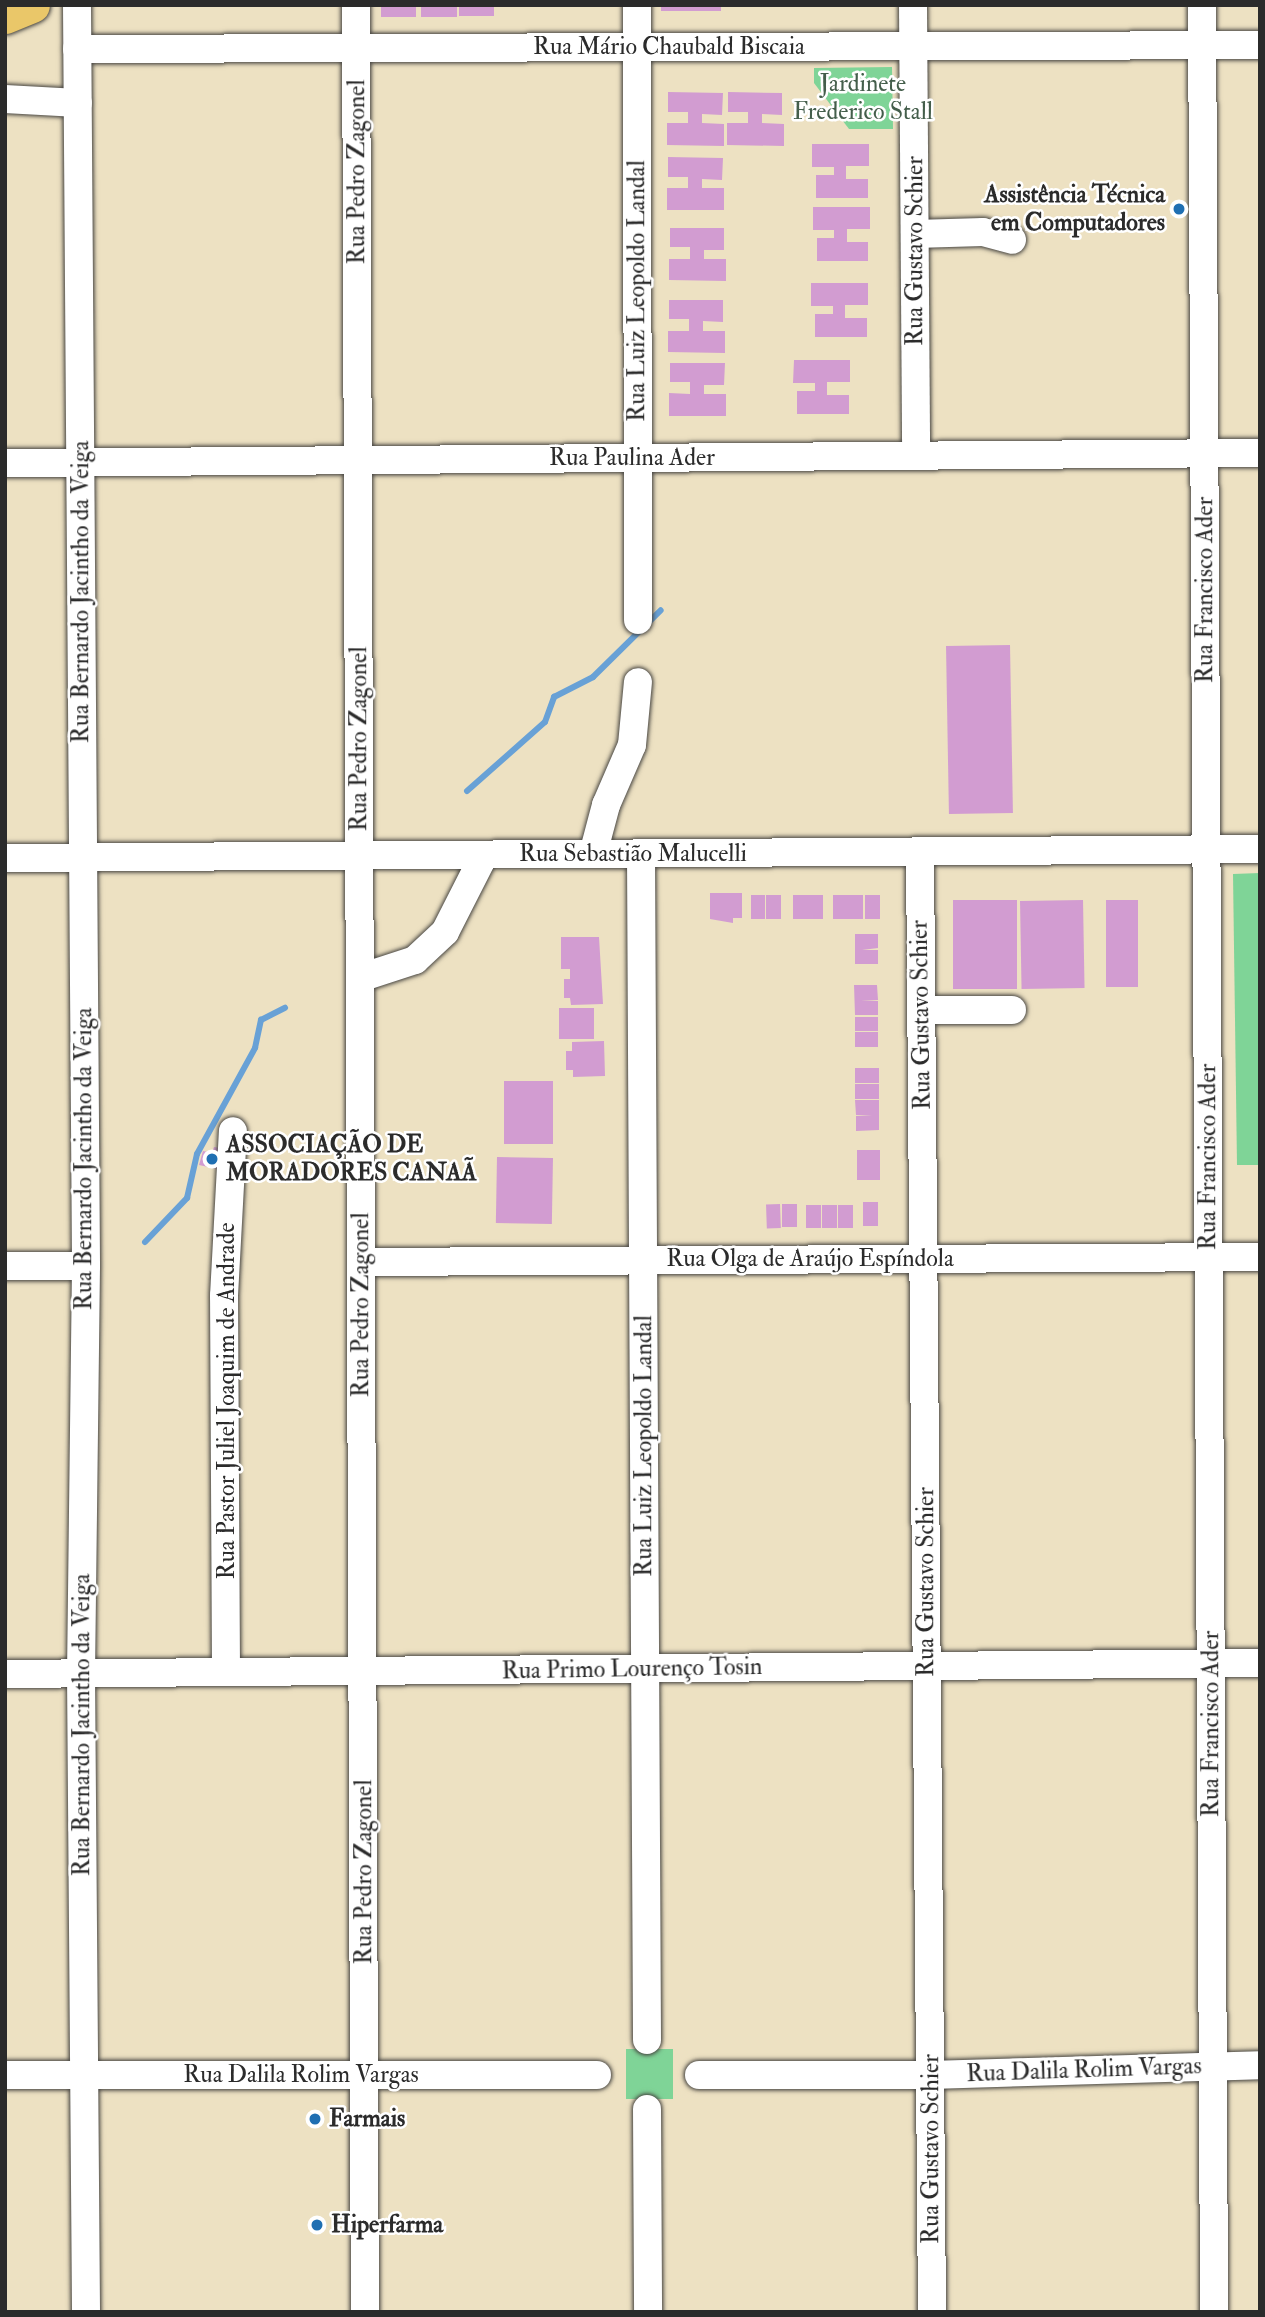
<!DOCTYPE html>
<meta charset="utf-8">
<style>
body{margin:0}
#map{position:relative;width:1265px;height:2317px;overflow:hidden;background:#ede1c2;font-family:"IM FELL Double Pica",serif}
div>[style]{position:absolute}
.green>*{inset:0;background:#7fd497;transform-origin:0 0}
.stream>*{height:6px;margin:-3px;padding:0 3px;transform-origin:3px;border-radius:3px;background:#68a1d6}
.building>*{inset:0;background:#d29cd1;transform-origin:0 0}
.roads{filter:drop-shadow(0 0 2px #484642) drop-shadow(0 0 2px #484642)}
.minor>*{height:28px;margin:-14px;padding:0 14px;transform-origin:14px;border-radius:14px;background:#fff}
.major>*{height:35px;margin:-17.5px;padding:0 17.5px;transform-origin:17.5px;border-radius:17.5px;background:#eac769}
.dots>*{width:19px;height:19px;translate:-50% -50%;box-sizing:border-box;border:4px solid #fff;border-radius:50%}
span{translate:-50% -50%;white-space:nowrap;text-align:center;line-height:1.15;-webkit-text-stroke:5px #fff;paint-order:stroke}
.street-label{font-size:24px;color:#2b2b2b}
.park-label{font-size:24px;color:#445e4b}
.poi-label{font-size:24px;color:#2b2b2b;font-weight:700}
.right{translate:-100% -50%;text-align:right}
.left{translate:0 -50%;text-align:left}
.frame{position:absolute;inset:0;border:7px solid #2b2b2b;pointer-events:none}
</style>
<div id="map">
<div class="green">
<i style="clip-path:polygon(892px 67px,893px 129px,849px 129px,814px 83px,814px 68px)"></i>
<i style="clip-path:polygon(1260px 873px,1260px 1165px,1237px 1165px,1233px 874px)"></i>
<i style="left:626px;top:2049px;width:47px;height:50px"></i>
</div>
<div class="stream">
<i style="left:467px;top:791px;width:104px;rotate:-41.5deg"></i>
<i style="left:545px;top:722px;width:27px;rotate:-70deg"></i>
<i style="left:554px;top:697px;width:44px;rotate:-27.1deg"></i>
<i style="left:593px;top:677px;width:95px;rotate:-44.6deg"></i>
<i style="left:145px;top:1242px;width:61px;rotate:-46.3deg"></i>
<i style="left:187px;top:1198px;width:45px;rotate:-77.2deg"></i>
<i style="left:197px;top:1154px;width:121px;rotate:-61.3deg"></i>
<i style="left:255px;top:1048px;width:29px;rotate:-78deg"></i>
<i style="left:261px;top:1020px;width:27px;rotate:-27deg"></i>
</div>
<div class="building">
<i style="left:381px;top:5px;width:35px;height:12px"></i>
<i style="left:421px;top:5px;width:36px;height:12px"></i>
<i style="left:459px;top:5px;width:35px;height:11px"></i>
<i style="left:661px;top:5px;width:60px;height:6px"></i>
<i style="clip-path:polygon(668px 92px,723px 93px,722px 115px,702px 114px,702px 123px,724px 124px,724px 146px,667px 145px,667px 123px,688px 123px,688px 112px,668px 112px)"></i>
<i style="clip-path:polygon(728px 92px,782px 93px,782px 115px,762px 114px,762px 123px,784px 124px,784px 146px,727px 145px,727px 123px,748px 123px,748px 112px,728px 112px)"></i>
<i style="clip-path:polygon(812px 144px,869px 144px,869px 166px,846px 166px,846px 179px,868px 179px,868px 198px,816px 198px,816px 175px,834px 175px,834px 167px,812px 167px)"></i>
<i style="clip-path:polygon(668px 157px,723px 158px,722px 180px,702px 179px,702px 188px,724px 188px,724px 210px,667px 210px,667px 188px,688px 188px,688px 177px,668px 177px)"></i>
<i style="clip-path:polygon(813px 207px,870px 207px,870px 229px,847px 229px,847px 242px,868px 242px,868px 261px,817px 261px,817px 238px,834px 238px,834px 230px,813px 230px)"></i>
<i style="clip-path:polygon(670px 228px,724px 228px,724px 250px,704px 250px,704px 259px,726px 259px,726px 281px,669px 280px,669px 259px,690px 259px,690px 247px,670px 247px)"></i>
<i style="clip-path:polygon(811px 283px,868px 283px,868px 305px,845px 305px,845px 318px,867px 318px,867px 337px,815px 337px,815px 314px,833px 314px,833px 306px,811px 306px)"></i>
<i style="clip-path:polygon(669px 300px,723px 300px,723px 322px,703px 321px,703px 331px,725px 331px,725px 353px,668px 352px,668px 331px,689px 331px,689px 319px,669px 319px)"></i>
<i style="clip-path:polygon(794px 360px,850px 360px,850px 382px,827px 382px,827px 395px,849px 395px,849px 414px,797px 414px,797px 391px,815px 391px,815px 383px,793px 383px)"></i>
<i style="clip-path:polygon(670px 363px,725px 363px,724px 385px,704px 385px,704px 394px,726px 394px,726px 416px,669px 416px,669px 393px,690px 394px,690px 382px,670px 382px)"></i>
<i style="left:1010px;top:645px;width:168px;height:64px;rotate:89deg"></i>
<i style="clip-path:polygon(710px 893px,742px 893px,742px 918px,733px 918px,733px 923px,710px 919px)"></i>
<i style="left:765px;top:895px;width:24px;height:14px;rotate:90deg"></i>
<i style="left:766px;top:895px;width:15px;height:24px"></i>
<i style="left:793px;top:895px;width:30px;height:24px"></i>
<i style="left:863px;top:895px;width:24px;height:30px;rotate:90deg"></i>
<i style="left:880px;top:895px;width:24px;height:15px;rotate:90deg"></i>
<i style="left:1017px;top:900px;width:89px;height:64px;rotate:90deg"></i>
<i style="left:1083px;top:900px;width:88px;height:63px;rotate:89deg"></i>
<i style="left:1106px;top:900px;width:32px;height:87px"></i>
<i style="clip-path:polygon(855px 934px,878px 934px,878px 948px,862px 950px,878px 950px,878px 964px,855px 964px)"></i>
<i style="clip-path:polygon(561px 937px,599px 937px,603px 1004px,571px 1005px,570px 998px,564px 998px,564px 979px,570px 979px,570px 969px,561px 969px)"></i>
<i style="clip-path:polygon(854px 985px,877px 985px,878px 1000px,861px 1001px,878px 1001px,878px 1015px,855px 1015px)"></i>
<i style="left:559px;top:1008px;width:35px;height:31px"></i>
<i style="left:855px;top:1017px;width:23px;height:14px"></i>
<i style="left:878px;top:1032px;width:15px;height:23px;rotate:90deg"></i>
<i style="clip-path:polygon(604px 1041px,605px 1076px,573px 1077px,573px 1070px,566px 1070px,566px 1051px,572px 1051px,572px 1042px)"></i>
<i style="left:879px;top:1068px;width:15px;height:24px;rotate:90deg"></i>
<i style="left:504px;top:1081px;width:49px;height:63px"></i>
<i style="left:855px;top:1084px;width:24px;height:15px"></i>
<i style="clip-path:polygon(855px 1100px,879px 1100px,879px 1130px,856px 1131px,856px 1116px,872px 1115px,856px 1115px)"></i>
<i style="clip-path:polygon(214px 1147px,225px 1149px,222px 1170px,199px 1165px,203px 1151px,212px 1153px)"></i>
<i style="left:857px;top:1150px;width:23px;height:15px"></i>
<i style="left:497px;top:1157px;width:56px;height:66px;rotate:1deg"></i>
<i style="left:880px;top:1165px;width:15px;height:23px;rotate:90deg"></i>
<i style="left:863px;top:1202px;width:15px;height:24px"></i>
<i style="left:780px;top:1204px;width:24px;height:14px;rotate:88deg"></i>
<i style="left:782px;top:1204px;width:15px;height:23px"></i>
<i style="left:806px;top:1205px;width:15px;height:23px"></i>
<i style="left:822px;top:1205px;width:15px;height:23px"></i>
<i style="left:838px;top:1205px;width:15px;height:23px"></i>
</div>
<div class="roads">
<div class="minor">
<i style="left:77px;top:5px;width:1261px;rotate:89.59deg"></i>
<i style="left:86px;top:1266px;width:407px;rotate:90.7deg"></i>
<i style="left:81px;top:1673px;width:639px;rotate:89.55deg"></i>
<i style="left:356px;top:5px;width:2307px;rotate:89.78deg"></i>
<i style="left:637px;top:5px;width:615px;rotate:89.91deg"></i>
<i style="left:913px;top:5px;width:451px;rotate:89.6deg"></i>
<i style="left:1202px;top:5px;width:2307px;rotate:89.7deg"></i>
<i style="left:77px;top:49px;width:1183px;rotate:-0.19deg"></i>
<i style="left:5px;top:99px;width:73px;rotate:3.1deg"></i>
<i style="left:915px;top:234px;width:68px;rotate:-1.7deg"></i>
<i style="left:983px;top:232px;width:30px;rotate:15deg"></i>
<i style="left:5px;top:463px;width:1255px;rotate:-0.46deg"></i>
<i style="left:920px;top:852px;width:1460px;rotate:89.53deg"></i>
<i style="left:641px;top:853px;width:1187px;rotate:89.71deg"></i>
<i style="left:593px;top:854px;width:51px;rotate:-75.1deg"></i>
<i style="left:606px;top:805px;width:65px;rotate:-66.6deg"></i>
<i style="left:632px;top:745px;width:63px;rotate:-84.6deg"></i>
<i style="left:5px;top:858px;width:1255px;rotate:-0.41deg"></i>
<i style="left:360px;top:978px;width:58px;rotate:-18.1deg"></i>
<i style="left:415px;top:960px;width:41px;rotate:-43deg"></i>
<i style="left:445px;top:932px;width:86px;rotate:-63.1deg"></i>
<i style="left:921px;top:1010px;width:91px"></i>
<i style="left:361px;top:1262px;width:899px;rotate:-0.32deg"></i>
<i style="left:5px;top:1266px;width:81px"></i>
<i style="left:226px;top:1672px;width:376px;rotate:-90.3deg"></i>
<i style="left:224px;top:1296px;width:165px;rotate:-86.9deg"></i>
<i style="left:5px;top:1674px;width:1255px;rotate:-0.5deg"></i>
<i style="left:5px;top:2075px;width:592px"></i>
<i style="left:699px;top:2075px;width:231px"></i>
<i style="left:930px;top:2075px;width:330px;rotate:-1.7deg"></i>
<i style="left:647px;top:2109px;width:203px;rotate:89.7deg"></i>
</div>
<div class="major">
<i style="left:5px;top:16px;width:29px;rotate:-22deg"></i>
</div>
</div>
<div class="dots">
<i style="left:1179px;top:209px;background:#1f6fb2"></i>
<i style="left:212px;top:1159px;background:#1f6fb2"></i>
<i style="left:315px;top:2119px;background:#1f6fb2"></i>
<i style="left:317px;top:2225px;background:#1f6fb2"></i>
</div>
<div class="street-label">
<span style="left:669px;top:47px">Rua Mário Chaubald Biscaia</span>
<span style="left:357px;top:172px;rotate:-90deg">Rua Pedro Zagonel</span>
<span style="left:915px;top:251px;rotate:-90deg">Rua Gustavo Schier</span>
<span style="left:637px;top:291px;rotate:-90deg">Rua Luiz Leopoldo Landal</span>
<span style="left:632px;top:458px">Rua Paulina Ader</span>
<span style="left:1205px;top:590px;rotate:-90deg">Rua Francisco Ader</span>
<span style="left:81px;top:592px;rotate:-90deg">Rua Bernardo Jacintho da Veiga</span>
<span style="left:359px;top:739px;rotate:-90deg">Rua Pedro Zagonel</span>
<span style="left:633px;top:854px">Rua Sebastião Malucelli</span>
<span style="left:921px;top:1015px;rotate:-91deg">Rua Gustavo Schier</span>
<span style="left:1208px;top:1157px;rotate:-90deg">Rua Francisco Ader</span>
<span style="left:84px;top:1159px;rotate:-90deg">Rua Bernardo Jacintho da Veiga</span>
<span style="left:810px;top:1259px">Rua Olga de Araújo Espíndola</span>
<span style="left:361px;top:1305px;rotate:-90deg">Rua Pedro Zagonel</span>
<span style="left:227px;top:1401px;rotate:-90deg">Rua Pastor Juliel Joaquim de Andrade</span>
<span style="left:644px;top:1446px;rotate:-90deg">Rua Luiz Leopoldo Landal</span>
<span style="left:926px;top:1582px;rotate:-90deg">Rua Gustavo Schier</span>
<span style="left:632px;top:1669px;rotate:-1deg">Rua Primo Lourenço Tosin</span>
<span style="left:1211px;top:1724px;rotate:-90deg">Rua Francisco Ader</span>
<span style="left:82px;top:1725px;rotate:-90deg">Rua Bernardo Jacintho da Veiga</span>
<span style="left:364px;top:1872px;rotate:-90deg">Rua Pedro Zagonel</span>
<span style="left:1084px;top:2070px;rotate:-2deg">Rua Dalila Rolim Vargas</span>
<span style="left:301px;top:2075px">Rua Dalila Rolim Vargas</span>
<span style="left:931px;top:2149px;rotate:-90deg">Rua Gustavo Schier</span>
</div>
<div class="park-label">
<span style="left:863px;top:98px">Jardinete<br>Frederico Stall</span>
</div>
<div class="poi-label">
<span class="right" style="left:1165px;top:209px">Assistência Técnica<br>em Computadores</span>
<span class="left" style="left:226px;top:1159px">ASSOCIAÇÃO DE<br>MORADORES CANAÃ</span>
<span class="left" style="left:329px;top:2119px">Farmais</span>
<span class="left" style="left:331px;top:2225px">Hiperfarma</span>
</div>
<div class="frame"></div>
</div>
